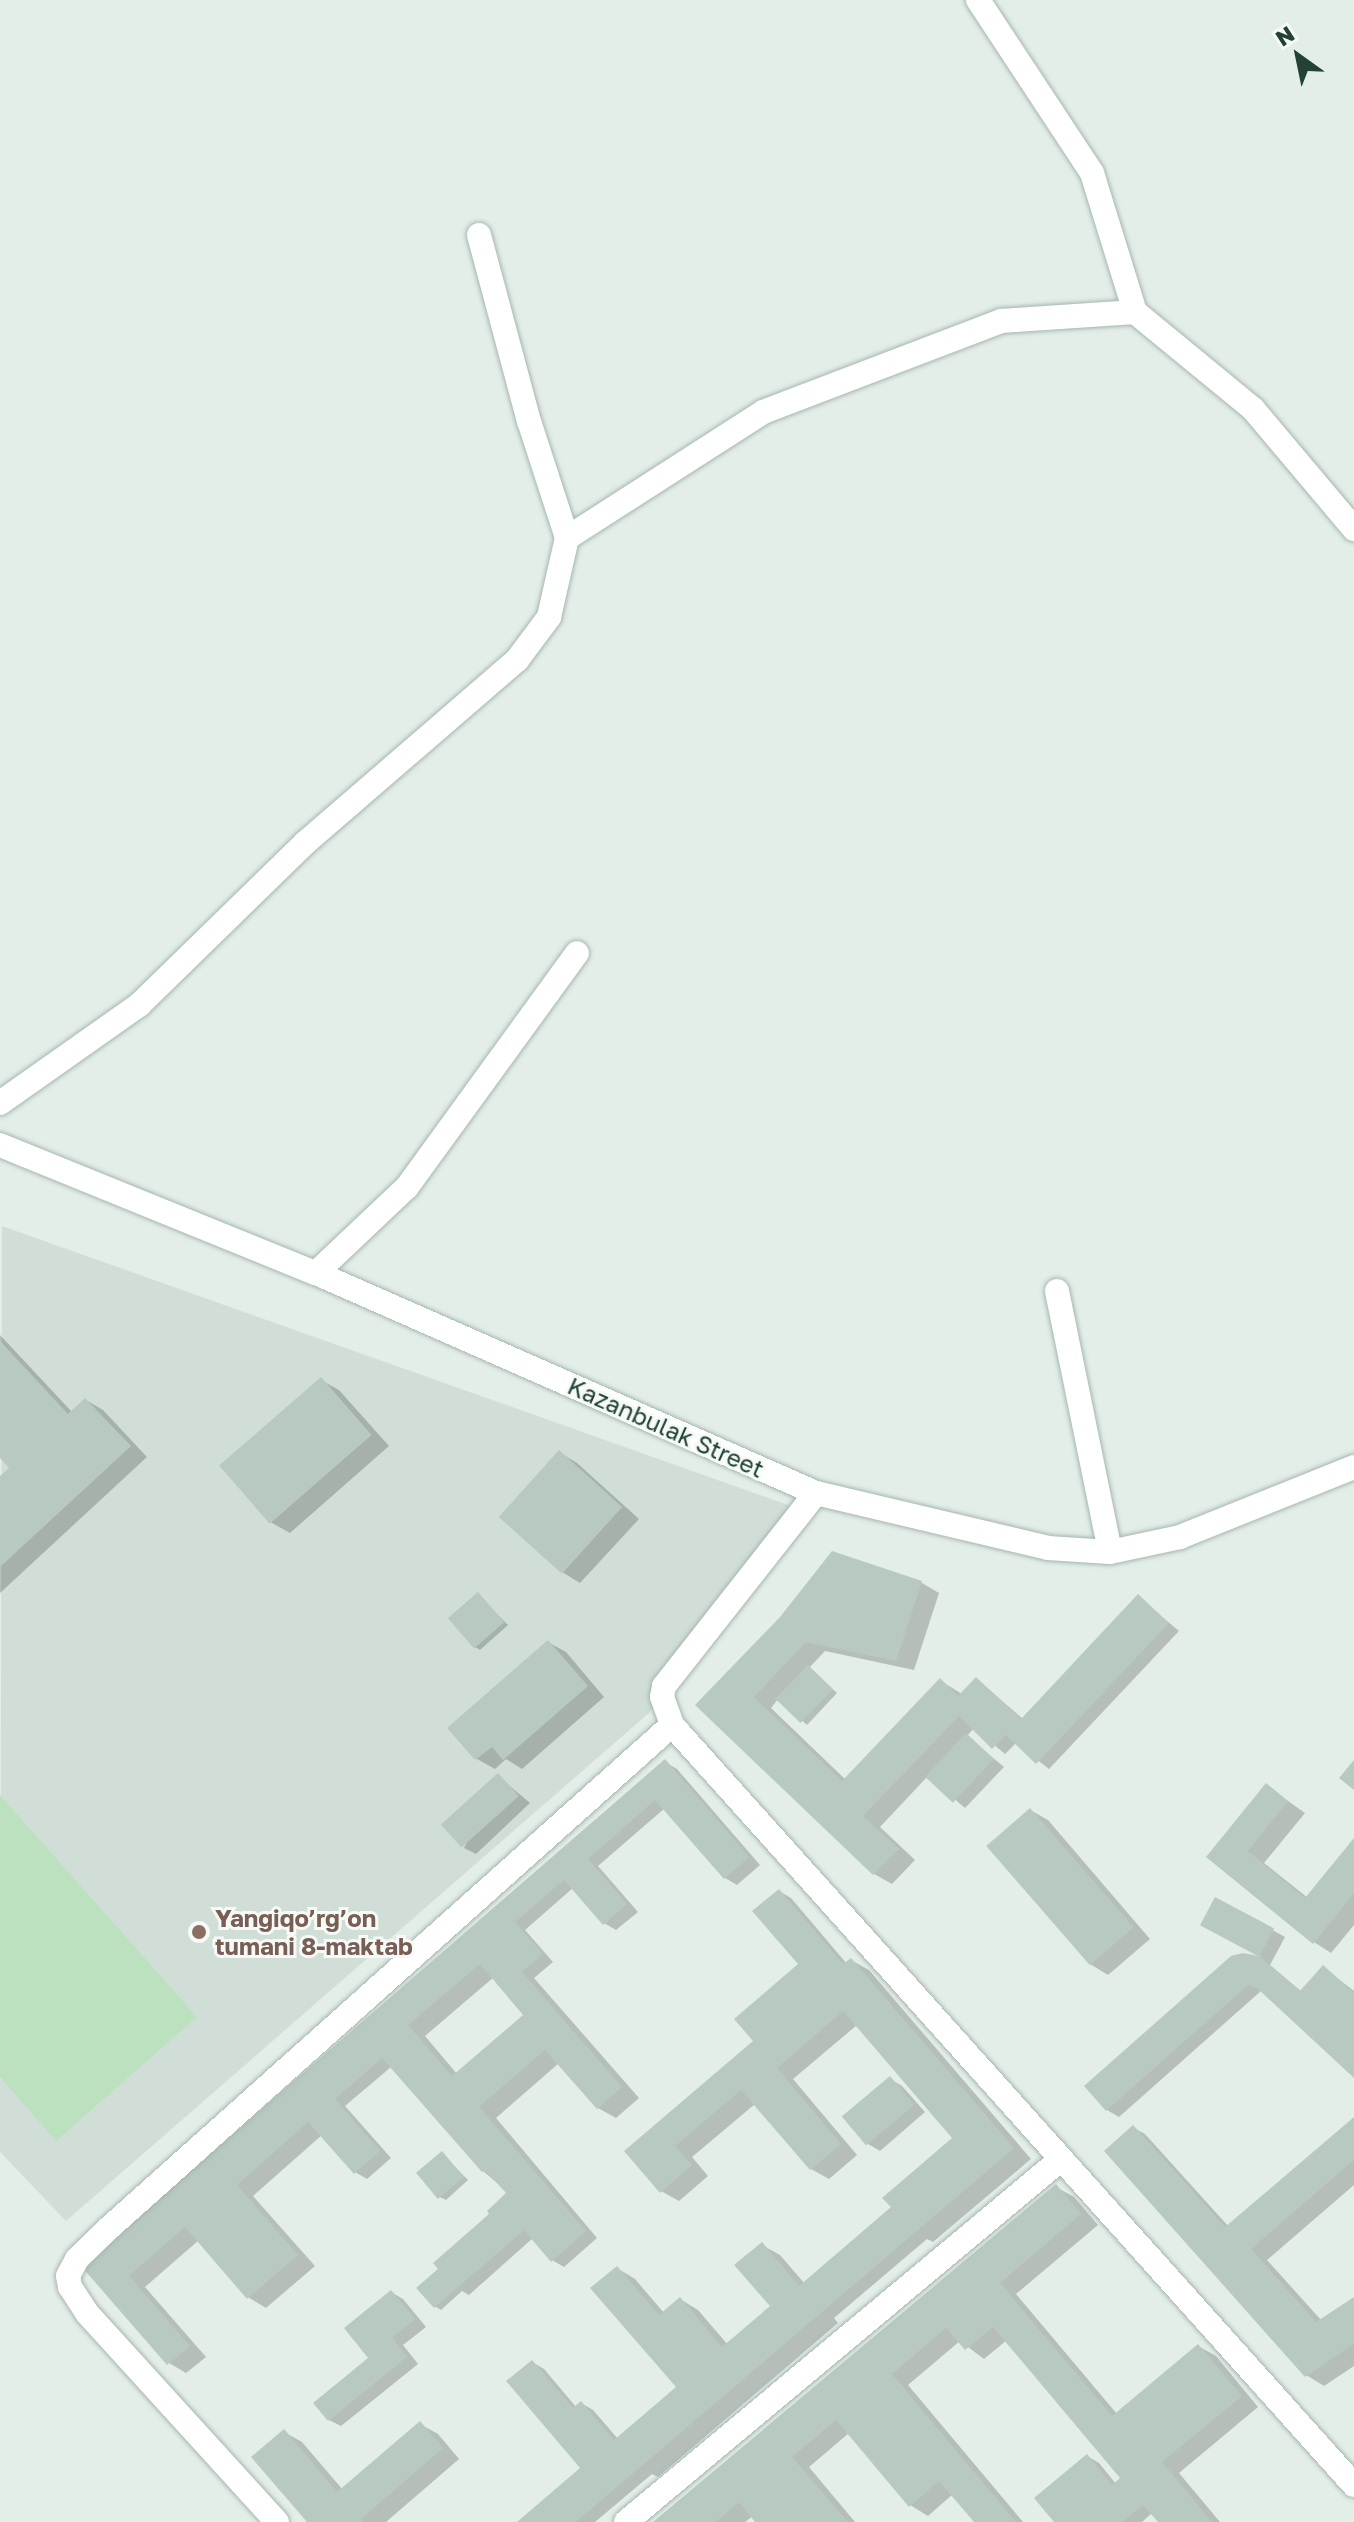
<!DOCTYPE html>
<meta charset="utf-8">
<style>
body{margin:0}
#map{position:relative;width:1354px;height:2522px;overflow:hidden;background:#e3eee8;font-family:"Golos Text",sans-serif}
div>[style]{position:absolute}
.built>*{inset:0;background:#d1ded7}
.green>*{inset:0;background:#bbe1bf}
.shadow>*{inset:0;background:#0003}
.building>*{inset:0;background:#b8cac0;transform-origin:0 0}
.roads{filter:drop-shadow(0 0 2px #a5b7ae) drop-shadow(0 0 2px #a5b7ae)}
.street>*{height:24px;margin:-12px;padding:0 12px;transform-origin:12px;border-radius:12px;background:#fff}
.secondary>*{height:24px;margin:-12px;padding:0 12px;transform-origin:12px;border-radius:12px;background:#fff}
.dots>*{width:22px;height:22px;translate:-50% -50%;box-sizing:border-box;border:4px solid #f5faf7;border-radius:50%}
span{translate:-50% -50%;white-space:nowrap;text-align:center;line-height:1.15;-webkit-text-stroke:6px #f5faf7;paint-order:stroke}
.street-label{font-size:24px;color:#214234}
.education-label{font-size:24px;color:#785e54;font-weight:700}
.left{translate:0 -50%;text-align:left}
.north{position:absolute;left:1258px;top:16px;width:80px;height:80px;-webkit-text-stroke:6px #f5faf7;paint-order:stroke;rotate:327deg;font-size:22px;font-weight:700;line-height:32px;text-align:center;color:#214234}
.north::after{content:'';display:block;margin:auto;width:28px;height:36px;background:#214234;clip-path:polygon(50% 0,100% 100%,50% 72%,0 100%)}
</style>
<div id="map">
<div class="built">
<i style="clip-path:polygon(2px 1226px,808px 1512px,649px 1713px,66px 2221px,0 2152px)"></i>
</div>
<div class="green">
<i style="clip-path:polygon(0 1795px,197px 2017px,56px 2141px,0 2077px)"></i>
</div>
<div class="shadow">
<i style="clip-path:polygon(0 1335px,72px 1412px,86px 1400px,103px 1410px,147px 1457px,0 1593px,0 1478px,12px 1468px,0 1455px)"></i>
<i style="clip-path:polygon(321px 1380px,339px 1390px,389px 1446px,290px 1533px,272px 1523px,223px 1467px)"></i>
<i style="clip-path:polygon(559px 1452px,577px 1463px,639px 1519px,580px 1583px,562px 1572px)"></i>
<i style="clip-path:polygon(833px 1554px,922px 1583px,939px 1593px,914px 1670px,825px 1651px,809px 1668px,837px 1693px,807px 1725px,778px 1699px,771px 1708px,846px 1780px,941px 1681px,962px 1694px,977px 1679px,1023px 1719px,1138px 1597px,1179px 1631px,1049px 1769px,1016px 1743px,1005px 1754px,974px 1728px,967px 1736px,1004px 1767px,965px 1808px,928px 1776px,880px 1827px,915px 1860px,892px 1884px,874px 1874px,698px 1705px,781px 1618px)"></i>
<i style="clip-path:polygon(478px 1595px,508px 1625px,480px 1650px,475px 1647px)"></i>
<i style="clip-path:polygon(548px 1642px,566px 1652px,604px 1697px,522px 1769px,506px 1759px,495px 1769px,477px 1759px,450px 1728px)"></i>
<i style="clip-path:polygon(evenodd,665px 1762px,677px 1769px,760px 1865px,737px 1885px,725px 1878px,665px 1808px,598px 1866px,638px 1912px,616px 1930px,604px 1923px,573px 1888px,525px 1930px,553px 1962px,534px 1978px,639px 2098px,616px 2118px,598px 2108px,559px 2063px,496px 2118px,597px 2238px,564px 2267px,552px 2260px,533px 2238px,469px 2295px,462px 2291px,441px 2310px,436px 2307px,419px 2289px,509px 2193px,483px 2171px,391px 2067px,345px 2106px,391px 2158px,367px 2179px,355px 2172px,322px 2135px,253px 2196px,315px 2266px,266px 2308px,248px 2297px,199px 2240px,145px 2287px,206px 2357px,186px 2373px,169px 2363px,84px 2266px,665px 1762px,494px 1977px,526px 2015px,457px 2074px,425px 2036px,494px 1977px)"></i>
<i style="clip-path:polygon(498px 1776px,530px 1803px,476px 1854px,464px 1848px)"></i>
<i style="clip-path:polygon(1267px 1786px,1305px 1813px,1264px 1863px,1308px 1898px,1354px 1841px,1354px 1925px,1331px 1953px,1314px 1942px,1209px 1857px)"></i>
<i style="clip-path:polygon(1030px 1810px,1048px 1820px,1150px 1939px,1108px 1975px,1090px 1964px)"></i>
<i style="clip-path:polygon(779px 1891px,791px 1898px,847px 1964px,851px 1960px,869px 1970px,1031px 2159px,933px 2242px,927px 2239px,834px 2318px,838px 2323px,658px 2477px,652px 2474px,595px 2522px,523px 2522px,583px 2468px,532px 2362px,544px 2369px,576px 2407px,581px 2403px,593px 2410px,618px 2439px,678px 2387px,617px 2268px,635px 2279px,664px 2313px,680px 2299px,698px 2310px,728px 2345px,772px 2307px,762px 2245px,780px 2255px,805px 2284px,894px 2208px,954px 2138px,857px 2025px,793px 2079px,857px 2155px,829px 2179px,811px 2169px,755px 2104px,692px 2157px,708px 2176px,679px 2201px,661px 2191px,627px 2151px,756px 2041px,800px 1964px)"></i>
<i style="clip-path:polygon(1216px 1899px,1285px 1937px,1270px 1965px,1302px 1992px,1323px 1967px,1354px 1991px,1354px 2075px,1261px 1991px,1119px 2117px,1107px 2110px,1087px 2086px,1232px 1958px,1261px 1957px,1202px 1924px)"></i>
<i style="clip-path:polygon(890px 2079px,902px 2086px,925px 2112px,880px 2151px,868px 2144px)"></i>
<i style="clip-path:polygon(1354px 2120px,1354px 2185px,1267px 2260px,1322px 2321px,1354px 2300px,1354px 2366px,1324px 2386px,1306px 2375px,1134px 2128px,1145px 2134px,1229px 2227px)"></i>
<i style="clip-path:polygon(442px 2154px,468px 2180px,446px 2200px,440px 2197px)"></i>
<i style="clip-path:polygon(1056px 2187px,1074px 2197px,1098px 2225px,1016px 2294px,1117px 2414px,1198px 2346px,1216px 2356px,1258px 2407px,1179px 2473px,1220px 2522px,1160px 2522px,1152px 2513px,1142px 2522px,1056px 2522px,1087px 2456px,1099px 2463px,1116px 2484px,1128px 2485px,1007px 2340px,984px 2359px,960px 2341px,908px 2385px,1023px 2522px,976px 2522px,953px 2494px,928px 2516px,910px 2505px,849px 2433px,809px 2467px,855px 2522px,758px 2522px,753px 2516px,745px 2522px,657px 2522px)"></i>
<i style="clip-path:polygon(391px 2292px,403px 2299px,426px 2327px,403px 2345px,418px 2364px,341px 2426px,329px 2420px,371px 2358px)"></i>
<i style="clip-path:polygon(420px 2424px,438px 2434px,459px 2459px,386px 2522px,310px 2522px,284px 2432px,302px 2442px,343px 2490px)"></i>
</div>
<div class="building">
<i style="clip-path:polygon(0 1341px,68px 1414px,85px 1398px,131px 1446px,0 1567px,0 1476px,9px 1468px,0 1458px)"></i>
<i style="left:321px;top:1377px;width:77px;height:135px;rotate:49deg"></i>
<i style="left:559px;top:1450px;width:85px;height:90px;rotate:42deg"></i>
<i style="clip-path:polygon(832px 1551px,922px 1581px,896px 1661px,806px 1642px,754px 1697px,842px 1781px,940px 1678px,958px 1696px,976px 1677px,1021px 1719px,1138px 1594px,1169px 1623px,1036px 1764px,1006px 1735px,992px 1749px,959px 1716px,863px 1816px,899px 1849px,873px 1875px,695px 1705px,780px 1617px)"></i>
<i style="left:478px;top:1592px;width:40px;height:40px;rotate:49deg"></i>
<i style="clip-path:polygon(548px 1640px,588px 1686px,503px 1760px,492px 1747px,475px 1760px,447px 1728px)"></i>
<i style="left:808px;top:1665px;width:35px;height:47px;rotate:44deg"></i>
<i style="left:966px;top:1733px;width:38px;height:60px;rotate:43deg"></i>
<i style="clip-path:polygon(evenodd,665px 1759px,749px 1857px,724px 1879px,655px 1800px,588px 1859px,627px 1904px,603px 1925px,564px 1880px,515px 1922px,543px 1954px,522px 1972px,622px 2087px,597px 2109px,545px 2050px,479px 2107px,586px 2231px,551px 2262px,524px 2230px,434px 2308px,416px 2288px,438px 2269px,433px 2263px,489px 2214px,487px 2211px,506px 2193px,485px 2170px,482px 2172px,382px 2058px,335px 2099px,380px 2151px,354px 2174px,308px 2122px,237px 2185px,298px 2255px,247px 2299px,185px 2227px,129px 2276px,190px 2346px,167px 2365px,81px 2266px,665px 1759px,480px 1964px,523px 2015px,452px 2076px,408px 2025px,480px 1964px)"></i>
<i style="clip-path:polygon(1354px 1760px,1354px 1790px,1339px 1778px)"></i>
<i style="left:498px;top:1773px;width:31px;height:77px;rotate:48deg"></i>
<i style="clip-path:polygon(1266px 1783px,1288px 1801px,1248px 1851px,1305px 1898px,1354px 1838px,1354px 1893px,1313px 1944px,1206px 1857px)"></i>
<i style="left:1030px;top:1808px;width:158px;height:58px;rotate:49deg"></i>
<i style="clip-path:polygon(779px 1889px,843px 1964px,851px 1958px,1014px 2148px,576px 2522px,517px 2522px,580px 2468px,506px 2381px,532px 2360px,573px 2408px,581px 2401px,614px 2440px,676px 2387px,590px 2288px,617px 2266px,659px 2315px,680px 2297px,722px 2347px,770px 2306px,734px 2265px,762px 2242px,799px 2286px,891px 2207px,882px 2198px,952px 2138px,843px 2011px,777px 2068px,841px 2144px,810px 2170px,741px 2090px,675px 2146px,692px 2165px,660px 2193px,624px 2151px,753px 2041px,734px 2019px,798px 1964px,752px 1911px)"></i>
<i style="left:1215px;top:1897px;width:67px;height:32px;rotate:28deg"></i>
<i style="clip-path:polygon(1243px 1953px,1259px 1956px,1300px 1991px,1323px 1965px,1354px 1993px,1354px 2078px,1257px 1988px,1248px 1985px,1106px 2111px,1084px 2086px,1231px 1956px)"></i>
<i style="left:890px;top:2076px;width:38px;height:63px;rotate:50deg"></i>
<i style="clip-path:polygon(1354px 2117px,1354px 2160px,1251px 2249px,1316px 2322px,1354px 2297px,1354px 2344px,1305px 2377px,1104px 2151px,1133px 2125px,1225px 2227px)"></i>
<i style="left:442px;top:2151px;width:34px;height:34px;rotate:50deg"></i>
<i style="clip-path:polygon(1056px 2184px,1081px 2214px,1000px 2283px,1112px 2416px,1198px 2344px,1242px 2396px,1162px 2462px,1212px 2522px,1158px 2522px,1143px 2505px,1122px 2522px,1054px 2522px,1034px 2498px,1087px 2454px,1112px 2485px,1120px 2478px,993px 2327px,965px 2350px,946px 2328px,892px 2374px,1016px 2522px,974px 2522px,939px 2481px,909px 2507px,836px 2420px,792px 2457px,848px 2522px,755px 2522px,739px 2502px,716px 2522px,653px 2522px)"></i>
<i style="clip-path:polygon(391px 2290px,415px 2319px,392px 2338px,407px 2357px,328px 2421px,313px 2403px,368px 2358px,344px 2328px)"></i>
<i style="clip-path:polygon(420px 2421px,443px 2448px,361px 2519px,363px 2522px,307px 2522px,251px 2457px,284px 2429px,337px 2492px)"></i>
</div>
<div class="roads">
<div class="street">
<i style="left:978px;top:0;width:207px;rotate:56.6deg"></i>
<i style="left:1092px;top:173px;width:145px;rotate:72.8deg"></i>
<i style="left:479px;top:235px;width:193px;rotate:75deg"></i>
<i style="left:529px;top:421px;width:123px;rotate:72deg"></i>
<i style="left:0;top:1103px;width:170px;rotate:-35.2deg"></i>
<i style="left:139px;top:1005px;width:232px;rotate:-44.3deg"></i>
<i style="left:305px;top:843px;width:280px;rotate:-40.8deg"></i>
<i style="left:517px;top:660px;width:54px;rotate:-53.3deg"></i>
<i style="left:549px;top:617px;width:81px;rotate:-77.2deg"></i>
<i style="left:567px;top:538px;width:233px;rotate:-32.7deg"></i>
<i style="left:763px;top:412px;width:255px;rotate:-20.9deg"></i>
<i style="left:1001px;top:321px;width:134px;rotate:-3.8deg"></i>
<i style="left:1135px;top:312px;width:153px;rotate:39.4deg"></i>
<i style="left:1253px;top:409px;width:157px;rotate:49.9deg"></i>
<i style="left:316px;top:1273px;width:125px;rotate:-43.4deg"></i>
<i style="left:407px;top:1187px;width:289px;rotate:-54deg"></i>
<i style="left:1057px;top:1291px;width:266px;rotate:78.5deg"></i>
<i style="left:816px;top:1493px;width:246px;rotate:128.2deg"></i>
<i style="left:664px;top:1686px;width:11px;rotate:100deg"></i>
<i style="left:662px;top:1697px;width:30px;rotate:70deg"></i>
<i style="left:672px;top:1725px;width:1021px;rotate:48.1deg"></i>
<i style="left:277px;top:2522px;width:282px;rotate:-132.3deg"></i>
<i style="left:87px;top:2313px;width:31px;rotate:-123deg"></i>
<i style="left:70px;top:2287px;width:11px;rotate:-100deg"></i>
<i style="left:68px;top:2276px;width:19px;rotate:-62deg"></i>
<i style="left:77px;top:2259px;width:45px;rotate:-44.1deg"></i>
<i style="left:109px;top:2228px;width:755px;rotate:-41.78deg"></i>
<i style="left:626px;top:2522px;width:565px;rotate:-39.83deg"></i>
</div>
<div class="secondary">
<i style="left:0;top:1145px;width:341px;rotate:22.1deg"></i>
<i style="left:316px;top:1273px;width:546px;rotate:23.75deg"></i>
<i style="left:816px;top:1493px;width:238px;rotate:13.3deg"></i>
<i style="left:1048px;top:1548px;width:62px;rotate:3.7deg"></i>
<i style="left:1110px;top:1552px;width:72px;rotate:-12.1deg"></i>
<i style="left:1180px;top:1537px;width:188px;rotate:-21.9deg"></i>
</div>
</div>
<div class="dots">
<i style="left:199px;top:1932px;background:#8d6e63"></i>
</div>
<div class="street-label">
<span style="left:666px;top:1427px;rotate:24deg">Kazanbulak Street</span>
</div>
<div class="education-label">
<span class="left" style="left:215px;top:1932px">Yangiqo’rg’on<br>tumani 8-maktab</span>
</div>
<div class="north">N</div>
</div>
